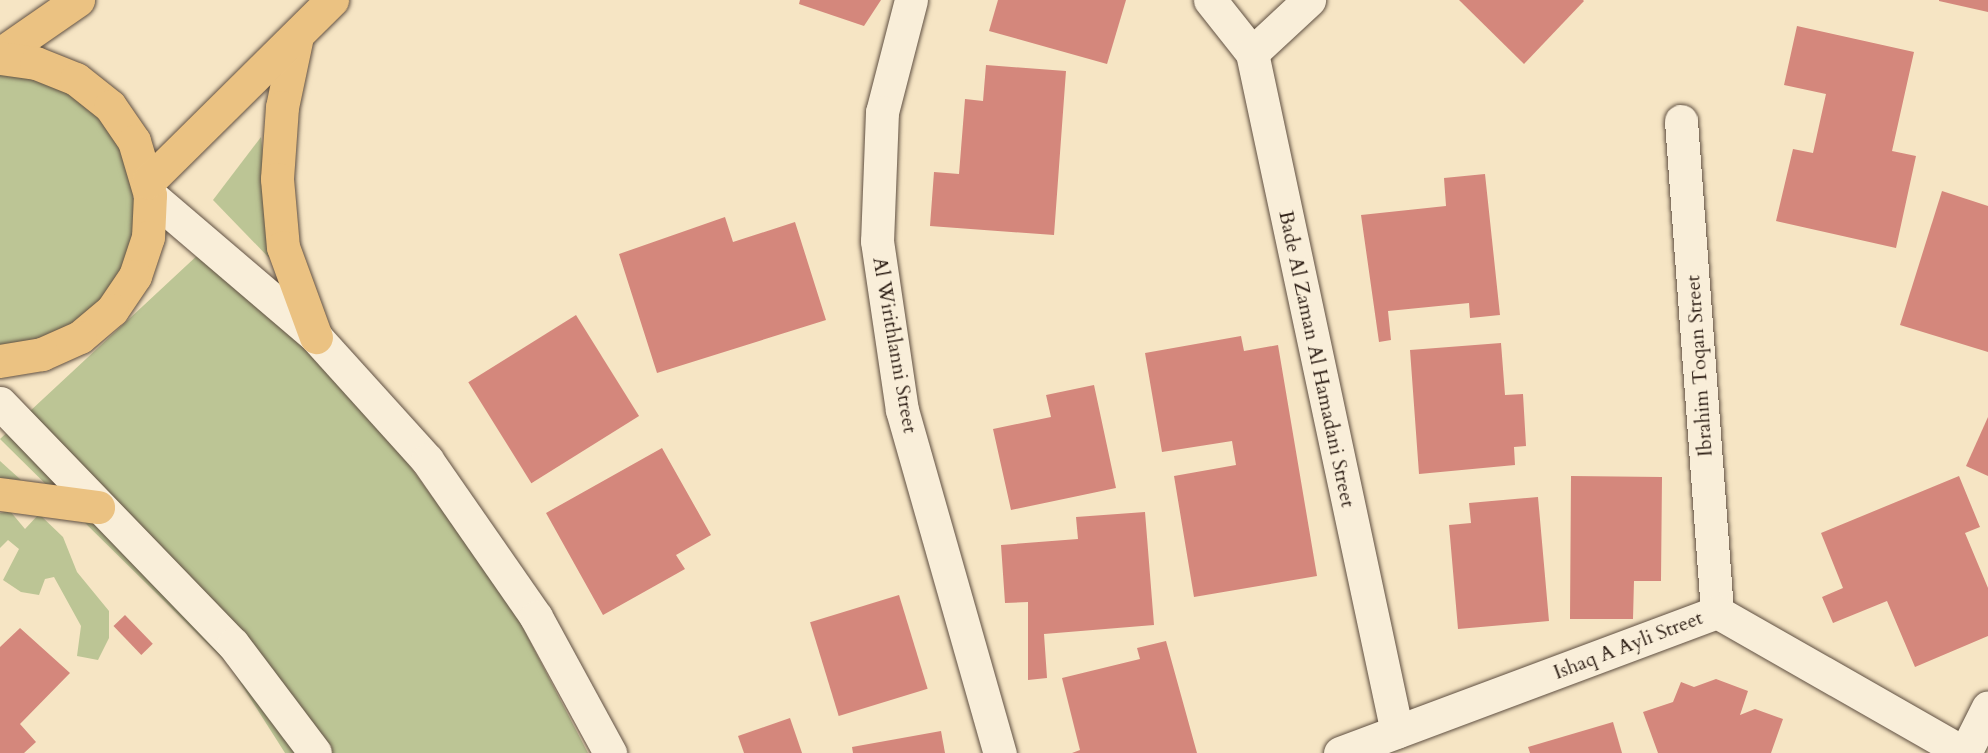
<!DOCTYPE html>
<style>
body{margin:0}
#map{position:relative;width:1988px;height:753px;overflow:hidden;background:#f6e5c4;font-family:Cardo,serif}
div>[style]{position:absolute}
.green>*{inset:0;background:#bcc595}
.building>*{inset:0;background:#d4877c;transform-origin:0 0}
.roads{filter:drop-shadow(0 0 2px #605042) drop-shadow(0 0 2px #605042)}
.minor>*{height:33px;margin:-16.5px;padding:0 16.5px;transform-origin:16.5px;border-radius:16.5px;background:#f9eed9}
.secondary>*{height:33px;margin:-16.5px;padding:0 16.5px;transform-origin:16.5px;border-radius:16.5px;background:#f9eed9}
.trunk>*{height:33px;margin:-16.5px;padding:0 16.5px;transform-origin:16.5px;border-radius:16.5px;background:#ebc282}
span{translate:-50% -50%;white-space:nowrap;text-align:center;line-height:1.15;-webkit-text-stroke:4.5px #f9eed9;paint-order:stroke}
.street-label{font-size:20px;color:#2e1f16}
</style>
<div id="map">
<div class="green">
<i style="clip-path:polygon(0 63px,95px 102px,138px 172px,129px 267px,77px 328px,0 349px)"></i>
<i style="clip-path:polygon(261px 137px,275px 264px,213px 200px)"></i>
<i style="clip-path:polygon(201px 252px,316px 337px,511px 605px,588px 753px,285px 753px,229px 665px,0 439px)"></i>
<i style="clip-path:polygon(0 461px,21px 480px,0 478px)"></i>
<i style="clip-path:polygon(10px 511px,25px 529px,39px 514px,63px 537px,77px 572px,109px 611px,109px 638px,98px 660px,77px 656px,81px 626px,54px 577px,45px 579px,39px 595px,21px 592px,3px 580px,19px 549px,8px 540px,0 548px,0 513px)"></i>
</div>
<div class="building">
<i style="clip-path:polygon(800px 0,881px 0,864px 26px,799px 4px)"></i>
<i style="clip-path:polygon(998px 0,1126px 0,1107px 64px,989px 31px)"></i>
<i style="clip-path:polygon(1459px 0,1583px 0,1584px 1px,1524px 64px)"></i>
<i style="clip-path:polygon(1939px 0,1988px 0,1988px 12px,1939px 1px)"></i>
<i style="clip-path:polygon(1797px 26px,1914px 52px,1892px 151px,1916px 156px,1896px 248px,1776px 221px,1793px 149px,1813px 153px,1826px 94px,1784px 85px)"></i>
<i style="clip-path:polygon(986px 65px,1066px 71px,1054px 235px,930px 226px,934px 172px,959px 174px,965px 99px,983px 101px)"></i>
<i style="clip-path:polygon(1485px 174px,1500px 315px,1470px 318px,1469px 303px,1388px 311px,1391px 340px,1379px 342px,1361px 215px,1446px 206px,1444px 178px)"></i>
<i style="clip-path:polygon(1942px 191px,1988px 206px,1988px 352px,1900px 325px)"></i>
<i style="clip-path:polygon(725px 217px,733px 242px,795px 222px,826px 320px,657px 373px,619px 254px)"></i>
<i style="left:576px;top:315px;width:119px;height:127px;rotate:58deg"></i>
<i style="clip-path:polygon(1241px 336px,1244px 351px,1278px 345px,1317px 576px,1194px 597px,1174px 476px,1236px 465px,1232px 441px,1162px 452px,1145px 353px)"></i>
<i style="clip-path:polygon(1501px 343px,1505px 395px,1523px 394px,1526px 446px,1514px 447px,1515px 465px,1419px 474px,1410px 350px)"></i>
<i style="clip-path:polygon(1094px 385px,1116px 488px,1011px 510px,993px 429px,1051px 417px,1046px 395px)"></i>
<i style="clip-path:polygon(1988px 417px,1988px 476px,1966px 466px)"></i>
<i style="clip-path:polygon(662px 448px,711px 535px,676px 555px,685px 569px,603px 615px,546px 513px)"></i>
<i style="clip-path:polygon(1571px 476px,1662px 477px,1661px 581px,1634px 581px,1633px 619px,1570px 619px)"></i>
<i style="clip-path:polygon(1959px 476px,1980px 527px,1965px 533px,1988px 588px,1988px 636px,1915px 667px,1887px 601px,1833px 623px,1822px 597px,1843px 588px,1821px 533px)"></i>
<i style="clip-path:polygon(1538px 497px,1549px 621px,1458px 629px,1449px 525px,1471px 523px,1469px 503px)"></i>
<i style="clip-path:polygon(1145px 512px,1154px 625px,1044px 634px,1047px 678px,1028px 680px,1028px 602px,1005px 603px,1001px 545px,1078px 539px,1076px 517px)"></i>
<i style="left:899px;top:595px;width:98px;height:93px;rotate:73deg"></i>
<i style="left:125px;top:615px;width:40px;height:16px;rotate:46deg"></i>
<i style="clip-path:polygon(20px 628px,70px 673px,20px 724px,36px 742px,24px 753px,0 753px,0 647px)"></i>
<i style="clip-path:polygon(1166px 641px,1197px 753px,1072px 753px,1080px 750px,1062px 678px,1140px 659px,1137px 648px)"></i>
<i style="clip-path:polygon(1716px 679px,1748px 691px,1740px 715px,1755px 709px,1783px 719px,1771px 753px,1658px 753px,1643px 712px,1673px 702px,1681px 682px,1694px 687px)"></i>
<i style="clip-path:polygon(790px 718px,802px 753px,744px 753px,738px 736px)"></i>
<i style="clip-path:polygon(1613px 722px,1622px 753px,1530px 753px,1528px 747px)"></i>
<i style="clip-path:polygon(941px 731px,945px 753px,853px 753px,852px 747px)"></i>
</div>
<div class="roads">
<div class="minor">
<i style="left:911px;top:0;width:116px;rotate:104.5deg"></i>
<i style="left:882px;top:112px;width:129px;rotate:92.2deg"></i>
<i style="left:877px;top:241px;width:171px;rotate:81.6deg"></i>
<i style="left:902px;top:410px;width:357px;rotate:74.1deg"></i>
<i style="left:1210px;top:0;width:68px;rotate:51.6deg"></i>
<i style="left:1252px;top:53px;width:694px;rotate:77.95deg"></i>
<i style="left:1252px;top:53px;width:78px;rotate:-42.9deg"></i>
<i style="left:1681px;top:121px;width:492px;rotate:85.8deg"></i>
<i style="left:1340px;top:753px;width:403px;rotate:-20.5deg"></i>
<i style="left:1717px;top:612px;width:284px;rotate:29.7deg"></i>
<i style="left:1965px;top:753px;width:51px;rotate:-63.4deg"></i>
</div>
<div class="secondary">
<i style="left:150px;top:195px;width:218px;rotate:40.5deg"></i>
<i style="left:316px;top:337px;width:166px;rotate:47.9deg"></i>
<i style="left:427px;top:460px;width:191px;rotate:55.2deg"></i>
<i style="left:536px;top:617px;width:155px;rotate:61.4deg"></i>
<i style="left:0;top:403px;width:335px;rotate:46deg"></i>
<i style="left:233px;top:644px;width:136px;rotate:53deg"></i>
</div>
<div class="trunk">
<i style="left:297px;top:36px;width:73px;rotate:101.9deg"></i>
<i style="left:282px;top:107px;width:72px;rotate:94deg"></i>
<i style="left:277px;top:179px;width:68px;rotate:85deg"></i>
<i style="left:283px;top:247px;width:96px;rotate:69.9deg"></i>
<i style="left:0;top:54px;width:95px;rotate:-34.7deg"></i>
<i style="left:0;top:58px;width:36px;rotate:8deg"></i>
<i style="left:36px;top:63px;width:43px;rotate:21.8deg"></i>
<i style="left:76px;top:79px;width:43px;rotate:38.5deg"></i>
<i style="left:110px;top:106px;width:42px;rotate:55.6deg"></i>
<i style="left:134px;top:141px;width:56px;rotate:73.5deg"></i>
<i style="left:150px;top:195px;width:42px;rotate:92.7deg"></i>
<i style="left:148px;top:237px;width:41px;rotate:108.4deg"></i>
<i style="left:135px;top:276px;width:41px;rotate:124.1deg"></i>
<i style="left:112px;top:310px;width:42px;rotate:139.8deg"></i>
<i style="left:80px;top:337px;width:42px;rotate:155.9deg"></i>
<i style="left:42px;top:354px;width:43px;rotate:170.5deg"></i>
<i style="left:148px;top:182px;width:259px;rotate:-44.7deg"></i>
<i style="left:0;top:494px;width:99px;rotate:7.6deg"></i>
</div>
</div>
<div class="street-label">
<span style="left:895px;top:345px;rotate:80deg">Al Wirithlanni Street</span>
<span style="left:1317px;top:359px;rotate:78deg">Bade Al Zaman Al Hamadani Street</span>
<span style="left:1699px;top:366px;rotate:-94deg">Ibrahim Toqan Street</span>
<span style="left:1628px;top:645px;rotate:-21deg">Ishaq A Ayli Street</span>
</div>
</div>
